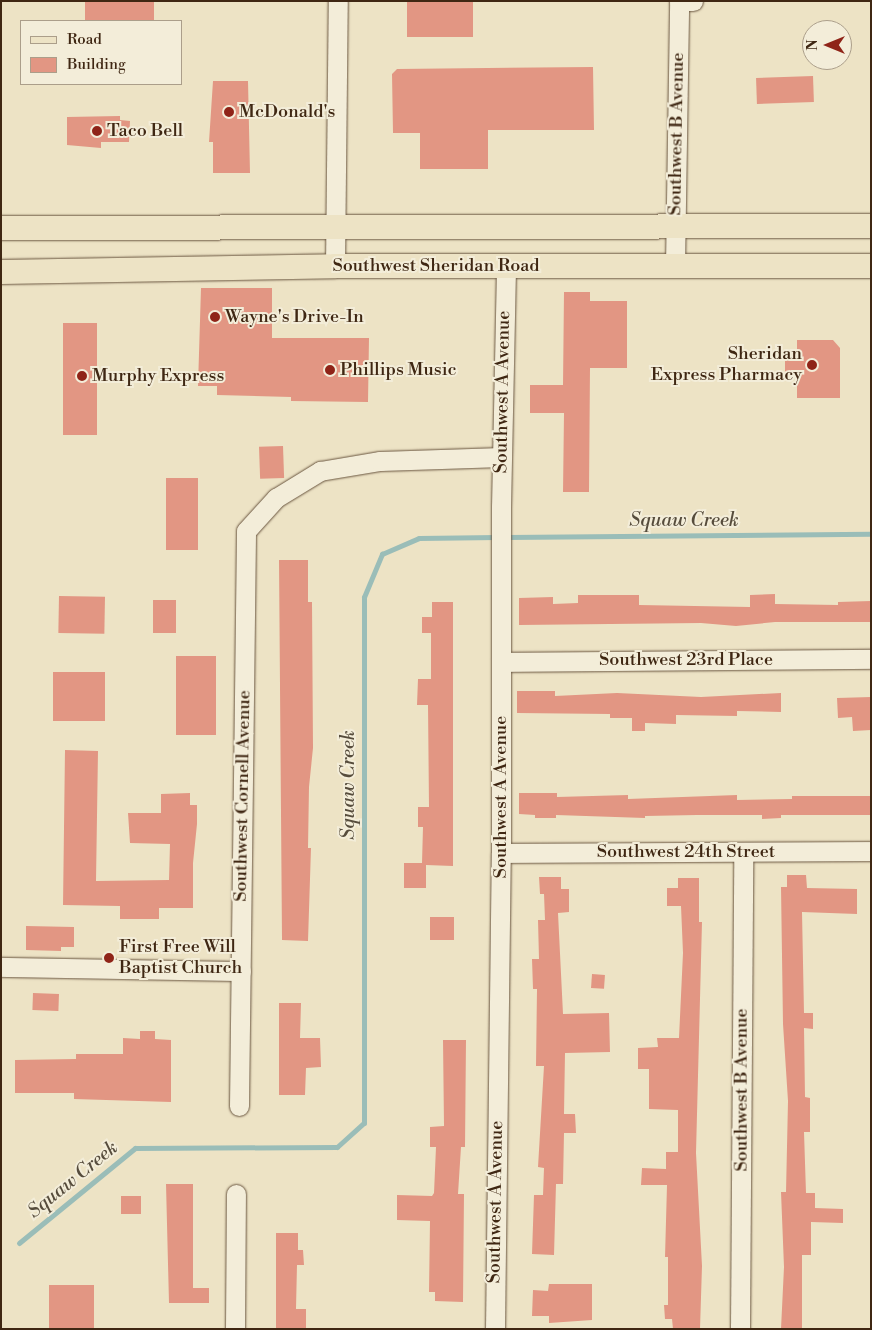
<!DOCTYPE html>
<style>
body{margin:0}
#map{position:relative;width:872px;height:1330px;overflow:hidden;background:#ede3c5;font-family:"Libre Bodoni",serif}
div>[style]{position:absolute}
.stream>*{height:5px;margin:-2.5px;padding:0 2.5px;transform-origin:2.5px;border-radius:2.5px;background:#9abdb8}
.building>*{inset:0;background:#e29683;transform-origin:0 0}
.roads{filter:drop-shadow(0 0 1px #6a5640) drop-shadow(0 0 1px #6a5640)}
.minor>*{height:19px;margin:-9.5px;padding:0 9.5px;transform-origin:9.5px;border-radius:9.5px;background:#f3edd9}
.major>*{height:24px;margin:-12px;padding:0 12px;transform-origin:12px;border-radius:12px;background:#ede3c5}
.dots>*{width:14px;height:14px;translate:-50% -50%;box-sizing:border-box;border:2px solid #f3edd9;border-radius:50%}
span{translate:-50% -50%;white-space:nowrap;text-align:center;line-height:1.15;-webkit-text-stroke:4px #f3edd9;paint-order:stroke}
.poi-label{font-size:18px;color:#3f2713}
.left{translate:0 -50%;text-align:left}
.right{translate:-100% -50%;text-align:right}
.street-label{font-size:18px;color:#3f2713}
.water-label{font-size:19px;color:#564c3c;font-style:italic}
.frame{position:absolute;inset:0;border:2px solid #3f2713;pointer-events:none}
.legend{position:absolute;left:20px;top:20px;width:162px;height:65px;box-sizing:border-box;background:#f3edd9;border:1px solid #ab9e8a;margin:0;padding:6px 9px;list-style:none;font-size:15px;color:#3f2713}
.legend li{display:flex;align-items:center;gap:10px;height:25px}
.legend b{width:25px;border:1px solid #ab9e8a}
.north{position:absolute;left:802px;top:20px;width:50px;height:50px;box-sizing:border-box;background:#f3edd9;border:1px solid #ab9e8a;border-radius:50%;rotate:270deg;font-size:14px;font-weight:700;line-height:20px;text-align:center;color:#3f2713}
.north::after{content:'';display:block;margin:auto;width:18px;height:22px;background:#8f2418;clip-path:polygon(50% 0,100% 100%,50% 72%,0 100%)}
</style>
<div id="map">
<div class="stream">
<i style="left:505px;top:537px;width:366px;rotate:-0.5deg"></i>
<i style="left:19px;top:1243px;width:150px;rotate:-39.3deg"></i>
<i style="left:135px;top:1148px;width:202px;rotate:-0.3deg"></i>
<i style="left:337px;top:1147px;width:36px;rotate:-42deg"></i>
<i style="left:364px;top:1123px;width:526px;rotate:-90deg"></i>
<i style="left:364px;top:597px;width:47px;rotate:-67.3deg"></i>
<i style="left:382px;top:554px;width:40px;rotate:-23.4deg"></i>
<i style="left:419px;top:538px;width:78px;rotate:-0.7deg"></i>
</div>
<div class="building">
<i style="left:85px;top:1px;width:69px;height:20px"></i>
<i style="left:407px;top:1px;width:66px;height:36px"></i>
<i style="clip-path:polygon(593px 67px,594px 130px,488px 130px,488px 169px,420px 169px,420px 133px,393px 133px,392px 74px,397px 69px)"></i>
<i style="left:813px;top:76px;width:26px;height:57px;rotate:88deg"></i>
<i style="clip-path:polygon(213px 81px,248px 81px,250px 173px,213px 173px,213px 142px,209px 142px)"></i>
<i style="clip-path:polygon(120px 116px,120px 120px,130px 121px,129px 142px,101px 142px,101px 148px,67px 145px,67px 117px)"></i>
<i style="clip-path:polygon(201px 288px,272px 288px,272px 338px,369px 338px,368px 402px,291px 401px,291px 397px,217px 395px,217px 386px,198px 386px)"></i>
<i style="clip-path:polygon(564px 292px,590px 292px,590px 301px,627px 301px,627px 368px,590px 368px,589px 492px,563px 492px,564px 413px,530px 413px,530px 385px,563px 385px)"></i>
<i style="left:63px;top:323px;width:34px;height:112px"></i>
<i style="clip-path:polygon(797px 340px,833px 340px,840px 348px,840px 398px,797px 398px,797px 373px,785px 373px,785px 358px,797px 358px)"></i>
<i style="left:283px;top:446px;width:32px;height:24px;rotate:88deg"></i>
<i style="left:166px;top:478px;width:32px;height:72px"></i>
<i style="clip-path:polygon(279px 560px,308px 560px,308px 602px,312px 602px,313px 748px,309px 787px,308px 848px,311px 848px,308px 941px,282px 940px)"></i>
<i style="clip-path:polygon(775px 594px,775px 604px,838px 605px,838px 602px,871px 601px,871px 622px,775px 622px,736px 626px,701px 623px,519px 625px,519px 598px,553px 597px,553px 604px,578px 603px,578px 595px,639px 595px,639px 605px,750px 607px,750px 595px)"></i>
<i style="left:59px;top:596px;width:46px;height:37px;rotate:1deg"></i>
<i style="left:153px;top:600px;width:23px;height:33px"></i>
<i style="clip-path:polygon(432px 602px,453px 602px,453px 866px,426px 865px,426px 888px,404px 888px,404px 863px,422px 863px,423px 827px,418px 827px,418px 807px,429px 807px,428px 705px,417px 705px,418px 679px,431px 679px,431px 633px,422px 633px,422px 617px,432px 617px)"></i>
<i style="left:176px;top:656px;width:40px;height:79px"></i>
<i style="left:105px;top:672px;width:49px;height:52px;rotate:90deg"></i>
<i style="clip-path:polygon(517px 691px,555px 691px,555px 696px,617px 693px,701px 697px,781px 693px,781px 712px,737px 711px,737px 716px,676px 715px,676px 724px,645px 723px,645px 731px,632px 731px,632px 718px,610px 718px,610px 714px,517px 713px)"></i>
<i style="clip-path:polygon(871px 697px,871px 730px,853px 731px,852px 717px,838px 718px,837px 698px)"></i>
<i style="clip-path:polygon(65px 750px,98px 751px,96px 881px,169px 880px,170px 844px,130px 843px,128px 813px,161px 813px,161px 794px,190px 793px,190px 805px,197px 805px,197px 824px,193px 863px,193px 908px,159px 908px,159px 919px,120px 919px,120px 906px,63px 905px)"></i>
<i style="clip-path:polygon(519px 793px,557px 793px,557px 797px,628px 795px,628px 799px,737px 795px,737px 800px,792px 799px,792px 796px,871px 796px,871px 815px,781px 815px,781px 818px,762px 819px,762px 815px,697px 815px,645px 816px,645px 818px,556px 815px,556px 818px,535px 818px,535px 815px,519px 814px)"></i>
<i style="clip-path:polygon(787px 875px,806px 875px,807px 888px,857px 889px,857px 914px,802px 912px,804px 1013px,813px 1013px,813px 1029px,804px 1028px,805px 1097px,810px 1098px,810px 1132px,804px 1132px,806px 1193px,815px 1193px,815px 1208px,843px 1209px,843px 1223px,811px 1222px,811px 1255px,802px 1255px,802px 1329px,781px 1329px,784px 1267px,781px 1192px,786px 1192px,788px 1101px,783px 1024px,781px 887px,787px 887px)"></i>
<i style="clip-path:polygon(539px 877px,561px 877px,561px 889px,569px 889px,569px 912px,558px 913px,563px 1014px,609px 1013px,610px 1052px,565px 1053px,564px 1114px,575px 1114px,576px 1133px,564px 1133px,563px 1184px,556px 1184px,554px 1255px,532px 1254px,534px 1195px,543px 1195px,544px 1168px,538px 1167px,544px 1066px,536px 1066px,537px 989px,533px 989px,532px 959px,539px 959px,538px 920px,545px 920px,544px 894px,540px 894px)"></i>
<i style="clip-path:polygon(678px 878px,699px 878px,699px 922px,702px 922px,696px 1153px,702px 1266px,700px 1329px,673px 1329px,672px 1319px,665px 1319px,664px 1305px,668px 1305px,668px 1257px,665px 1257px,667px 1185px,641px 1185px,642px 1168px,666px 1169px,666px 1152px,678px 1152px,678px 1110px,649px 1109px,649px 1069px,638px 1069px,638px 1048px,658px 1047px,657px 1038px,679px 1038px,683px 953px,681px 906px,667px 906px,667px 888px,678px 888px)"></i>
<i style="left:430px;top:917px;width:24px;height:23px"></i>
<i style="clip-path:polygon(26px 926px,74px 927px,74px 947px,61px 947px,61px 951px,26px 950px)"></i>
<i style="left:592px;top:974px;width:13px;height:14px;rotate:4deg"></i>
<i style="left:33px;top:993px;width:26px;height:17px;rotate:2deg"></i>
<i style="clip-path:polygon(279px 1003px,301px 1003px,300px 1038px,320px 1038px,321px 1067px,306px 1068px,305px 1095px,279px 1095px)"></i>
<i style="clip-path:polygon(140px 1031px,155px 1031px,155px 1039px,171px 1040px,171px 1102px,74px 1099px,74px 1093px,15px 1093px,15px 1060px,76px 1059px,76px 1054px,123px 1054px,123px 1038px,140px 1039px)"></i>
<i style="clip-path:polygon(443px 1040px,466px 1040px,465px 1147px,461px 1147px,458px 1194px,464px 1194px,463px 1302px,435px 1301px,435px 1292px,429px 1292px,430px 1221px,397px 1220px,397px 1195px,432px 1196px,434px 1193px,436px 1147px,430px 1147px,430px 1127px,444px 1126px)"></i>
<i style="clip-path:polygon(166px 1184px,193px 1184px,193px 1288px,209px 1288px,209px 1303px,169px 1303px)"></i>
<i style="left:121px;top:1196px;width:20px;height:18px"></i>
<i style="clip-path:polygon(276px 1233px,298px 1233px,298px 1250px,303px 1250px,304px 1265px,297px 1265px,296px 1309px,306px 1309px,306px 1329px,276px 1329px)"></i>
<i style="clip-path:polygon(549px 1284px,592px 1284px,592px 1320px,549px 1323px,549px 1316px,532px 1316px,533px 1290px,548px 1291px)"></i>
<i style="left:49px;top:1285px;width:45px;height:44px"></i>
</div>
<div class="roads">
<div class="minor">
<i style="left:335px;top:266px;width:265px;rotate:-89.4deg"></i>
<i style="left:675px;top:266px;width:265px;rotate:-89.1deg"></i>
<i style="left:679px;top:1px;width:14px"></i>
<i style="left:501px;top:662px;width:370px;rotate:-0.5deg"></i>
<i style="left:501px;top:853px;width:370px;rotate:-0.3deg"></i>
<i style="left:1px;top:967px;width:240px;rotate:1deg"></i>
<i style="left:239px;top:1106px;width:575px;rotate:-89.3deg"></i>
<i style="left:246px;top:531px;width:45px;rotate:-47.7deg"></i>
<i style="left:276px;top:498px;width:52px;rotate:-31.5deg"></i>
<i style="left:320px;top:471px;width:61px;rotate:-9.5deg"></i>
<i style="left:380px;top:461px;width:122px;rotate:-1.9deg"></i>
<i style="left:235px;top:1329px;width:135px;rotate:-89.6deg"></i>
<i style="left:495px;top:1329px;width:476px;rotate:-89.3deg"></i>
<i style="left:501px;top:853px;width:346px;rotate:-90deg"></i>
<i style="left:501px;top:507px;width:241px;rotate:-88.8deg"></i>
<i style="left:740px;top:1329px;width:477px;rotate:-89.6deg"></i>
</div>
<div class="major">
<i style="left:1px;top:228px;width:870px;rotate:-0.13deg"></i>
<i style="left:1px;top:272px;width:334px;rotate:-1deg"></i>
<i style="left:335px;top:266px;width:536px"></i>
</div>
</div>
<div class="dots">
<i style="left:229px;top:112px;background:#8f2418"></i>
<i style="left:97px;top:131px;background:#8f2418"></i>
<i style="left:215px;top:317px;background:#8f2418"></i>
<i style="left:812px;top:365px;background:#8f2418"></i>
<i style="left:330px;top:370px;background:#8f2418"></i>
<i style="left:82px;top:376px;background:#8f2418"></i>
<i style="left:109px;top:958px;background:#8f2418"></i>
</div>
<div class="poi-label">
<span class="left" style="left:239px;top:112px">McDonald's</span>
<span class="left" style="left:107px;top:131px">Taco Bell</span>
<span class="left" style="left:225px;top:317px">Wayne's Drive-In</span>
<span class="right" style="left:802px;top:365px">Sheridan<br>Express Pharmacy</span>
<span class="left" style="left:340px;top:370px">Phillips Music</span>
<span class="left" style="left:92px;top:376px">Murphy Express</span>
<span class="left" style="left:119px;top:958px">First Free Will<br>Baptist Church</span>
</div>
<div class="street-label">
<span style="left:677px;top:134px;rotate:-89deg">Southwest B Avenue</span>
<span style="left:436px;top:266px">Southwest Sheridan Road</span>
<span style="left:503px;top:392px;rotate:-89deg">Southwest A Avenue</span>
<span style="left:686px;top:660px">Southwest 23rd Place</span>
<span style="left:243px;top:796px;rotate:-89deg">Southwest Cornell Avenue</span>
<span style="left:501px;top:797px;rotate:-90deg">Southwest A Avenue</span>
<span style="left:686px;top:852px">Southwest 24th Street</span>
<span style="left:742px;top:1090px;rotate:-90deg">Southwest B Avenue</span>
<span style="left:496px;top:1202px;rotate:-89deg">Southwest A Avenue</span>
</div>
<div class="water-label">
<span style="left:684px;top:521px">Squaw Creek</span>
<span style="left:349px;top:785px;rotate:-90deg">Squaw Creek</span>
<span style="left:73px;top:1180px;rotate:-39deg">Squaw Creek</span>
</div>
<div class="frame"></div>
<ul class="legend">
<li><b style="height:6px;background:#ede3c5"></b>Road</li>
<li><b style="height:14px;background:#e29683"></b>Building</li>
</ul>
<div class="north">N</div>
</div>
